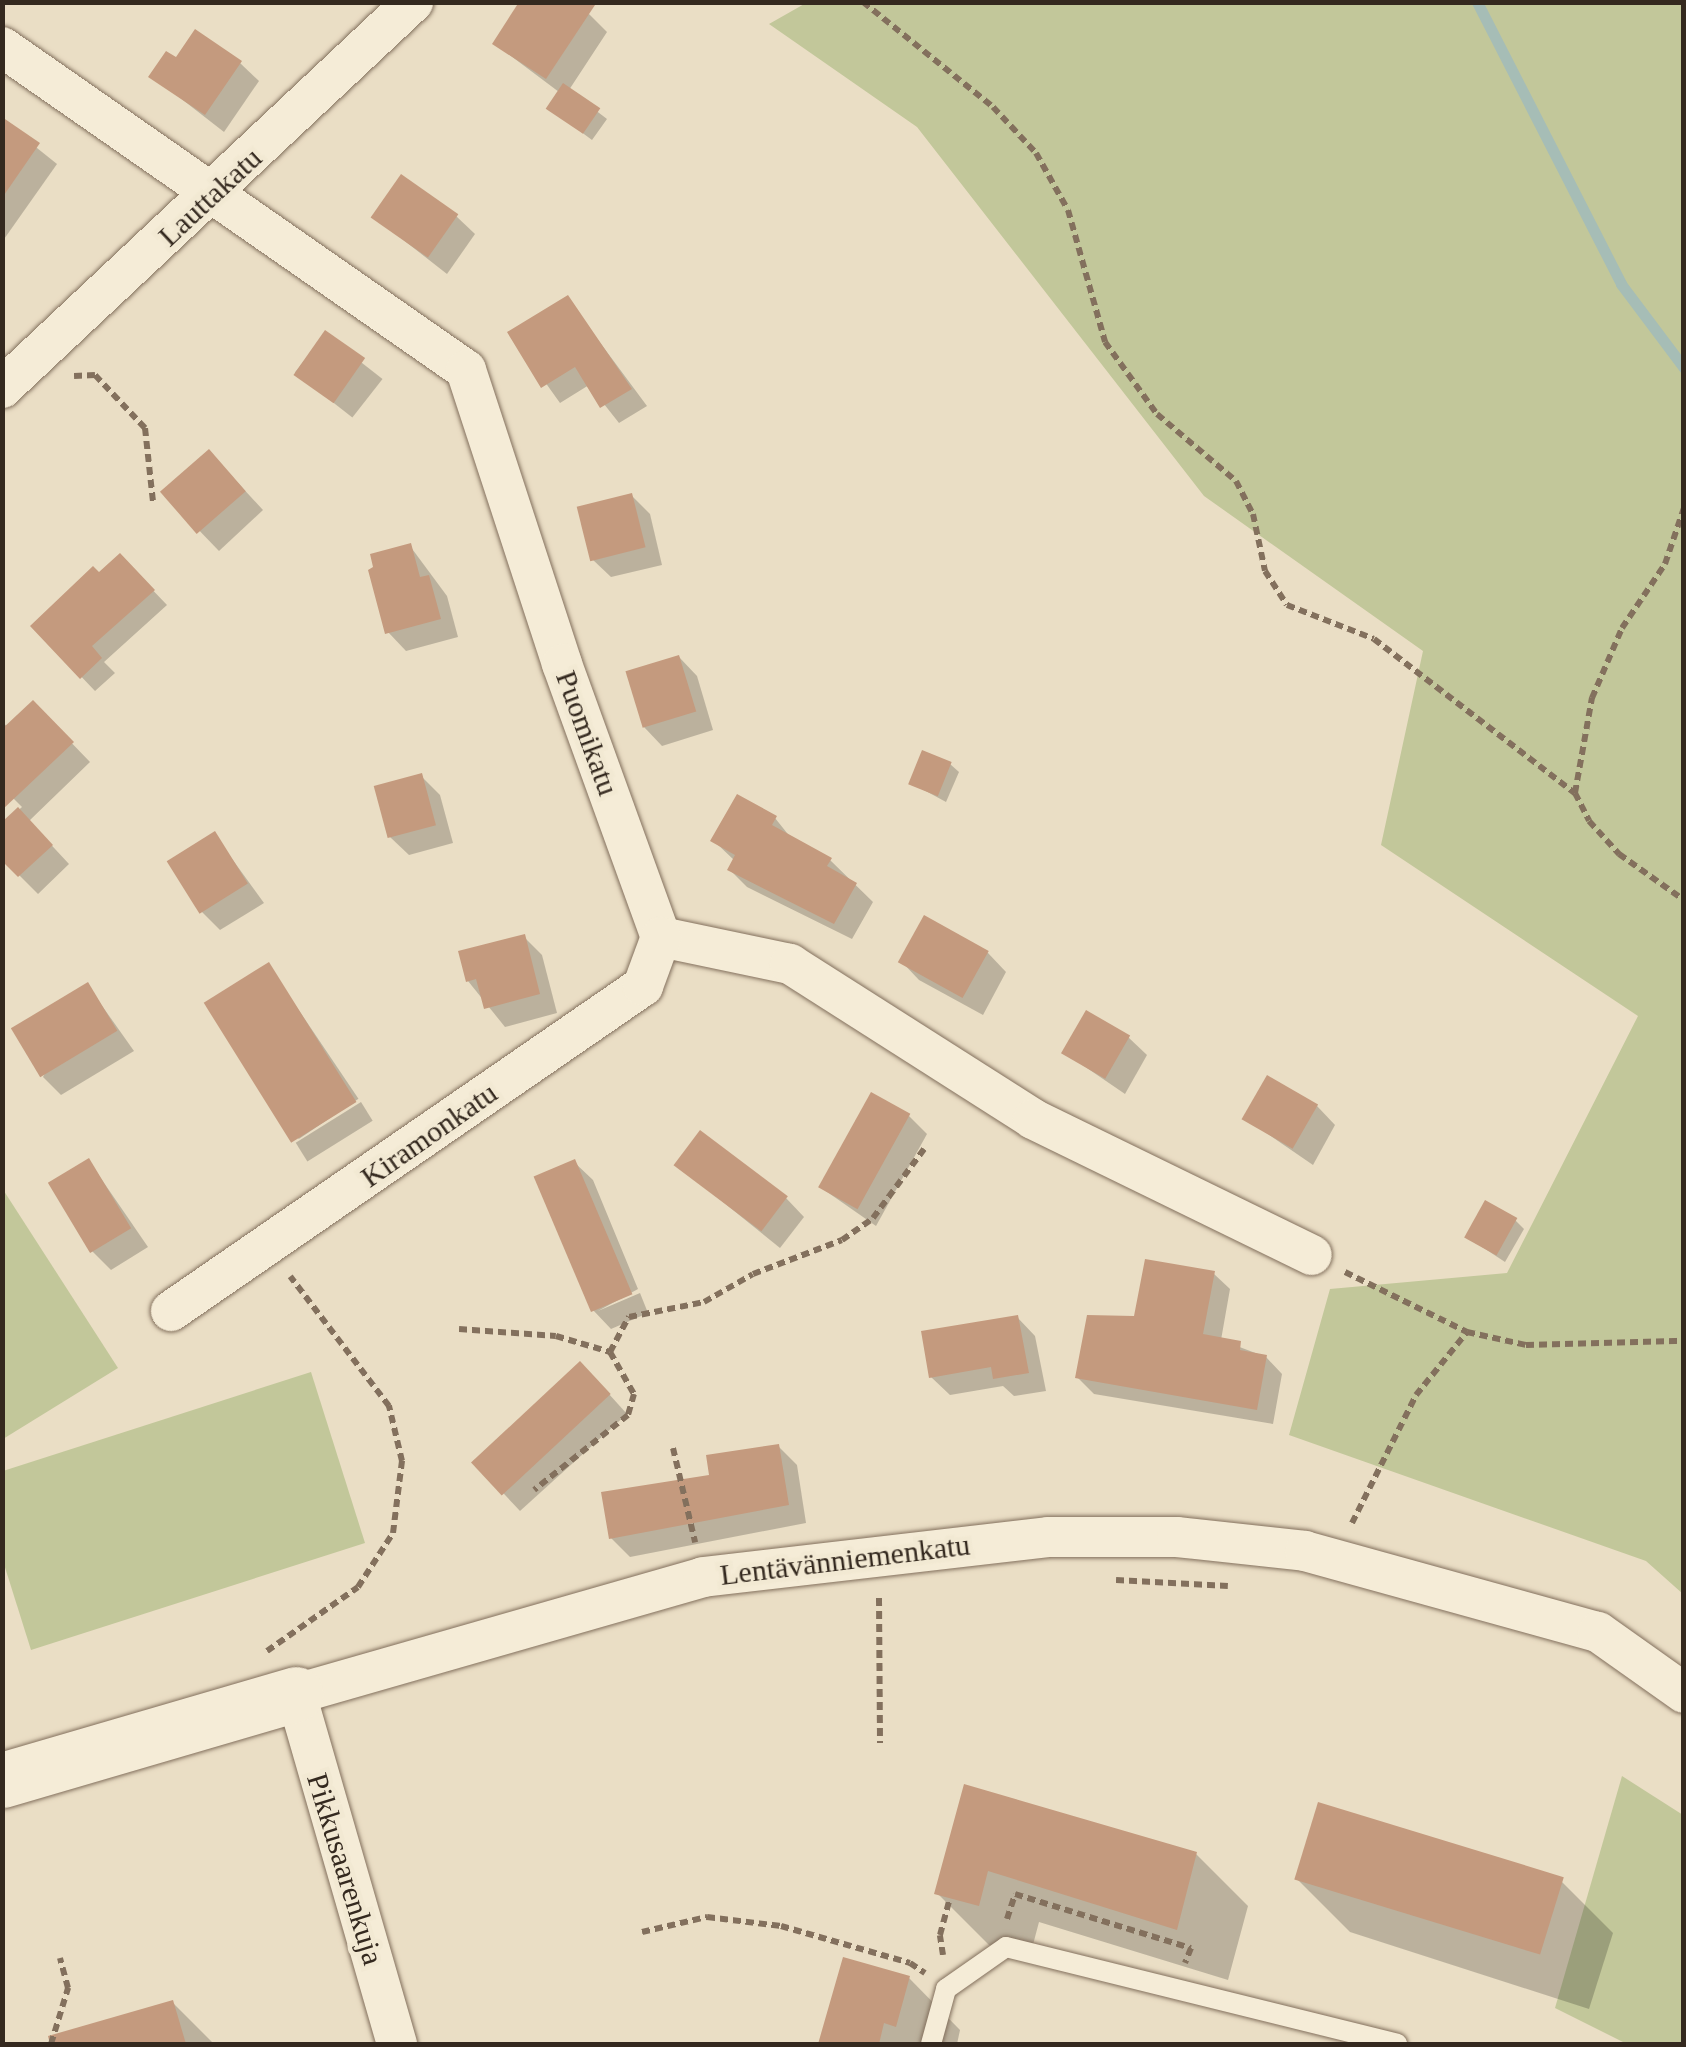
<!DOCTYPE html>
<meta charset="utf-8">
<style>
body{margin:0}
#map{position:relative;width:1686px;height:2047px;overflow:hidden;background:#eadec5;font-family:Georgia,serif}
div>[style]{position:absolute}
.green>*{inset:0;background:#c2c79a}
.shadow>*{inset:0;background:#0003;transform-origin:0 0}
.stream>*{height:11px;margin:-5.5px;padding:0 5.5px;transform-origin:5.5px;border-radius:5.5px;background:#a6bdb6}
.building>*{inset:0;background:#c49a7e;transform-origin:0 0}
.path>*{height:6px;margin-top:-3px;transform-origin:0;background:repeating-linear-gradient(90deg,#83705d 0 8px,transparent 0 13px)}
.roads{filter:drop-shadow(0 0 2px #83705d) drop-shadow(0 0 2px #83705d)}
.lane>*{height:20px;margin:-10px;padding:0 10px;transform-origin:10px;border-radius:10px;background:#f5ecd7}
.street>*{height:40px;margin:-20px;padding:0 20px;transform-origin:20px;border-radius:20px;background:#f5ecd7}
.secondary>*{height:55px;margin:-27.5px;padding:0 27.5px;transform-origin:27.5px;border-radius:27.5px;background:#f5ecd7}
span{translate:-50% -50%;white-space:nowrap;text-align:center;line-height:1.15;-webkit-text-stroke:9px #f2e9d3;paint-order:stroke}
.street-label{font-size:30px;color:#34291f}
.frame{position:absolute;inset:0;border:5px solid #34291f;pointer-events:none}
</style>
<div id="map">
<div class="green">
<i style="clip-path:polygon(806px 3px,1683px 3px,1683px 1594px,1646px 1561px,1289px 1435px,1330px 1289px,1507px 1273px,1638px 1016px,1381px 845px,1423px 651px,1204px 496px,917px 127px,769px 24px)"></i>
<i style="clip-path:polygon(2px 1188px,118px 1368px,3px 1439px,2px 1439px)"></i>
<i style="clip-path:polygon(311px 1372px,365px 1543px,31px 1650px,3px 1561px,3px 1471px)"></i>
<i style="clip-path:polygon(1622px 1776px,1683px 1815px,1683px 2044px,1627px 2044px,1555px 2008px)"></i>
</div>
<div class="shadow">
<i style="clip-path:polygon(589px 14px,607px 32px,569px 90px,607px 119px,592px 140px,549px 108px,559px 92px,495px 44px)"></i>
<i style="clip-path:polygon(176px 61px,240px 63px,259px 81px,224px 132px,152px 76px)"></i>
<i style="clip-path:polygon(2px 120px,57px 164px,2px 242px)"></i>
<i style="clip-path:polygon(456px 216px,475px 234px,447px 274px,374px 217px)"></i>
<i style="clip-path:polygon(567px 298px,647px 406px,619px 423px,589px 385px,560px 403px,510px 333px)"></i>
<i style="left:325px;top:334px;width:73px;height:49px;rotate:38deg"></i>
<i style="clip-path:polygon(227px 471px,263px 510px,219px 551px,164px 494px)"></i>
<i style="clip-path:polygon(631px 495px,650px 514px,662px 565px,611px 577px,592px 559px)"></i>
<i style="clip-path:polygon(410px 546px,447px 596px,458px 637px,406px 651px,388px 632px)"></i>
<i style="clip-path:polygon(120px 556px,167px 605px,104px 662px,115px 673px,95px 691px,33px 626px)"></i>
<i style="clip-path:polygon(679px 657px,697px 676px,713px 730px,662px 746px,644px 727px)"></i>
<i style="clip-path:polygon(33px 703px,90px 762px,29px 821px,69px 864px,38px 894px,19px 875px,2px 825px,22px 807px,2px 787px,2px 722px,8px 727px)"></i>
<i style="clip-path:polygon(950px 764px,959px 772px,946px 802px,911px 783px)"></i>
<i style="clip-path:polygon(421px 776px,440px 795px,453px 843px,409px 855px,390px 837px)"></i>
<i style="clip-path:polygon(775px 818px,791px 838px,830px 860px,873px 902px,852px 939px,747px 887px,730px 870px,735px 861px,714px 841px)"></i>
<i style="clip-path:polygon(214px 834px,264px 903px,220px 930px,202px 912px)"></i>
<i style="clip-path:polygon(925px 918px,988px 953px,1006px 972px,983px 1015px,919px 980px,901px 961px)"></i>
<i style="clip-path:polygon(524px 937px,542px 955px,557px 1013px,505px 1027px,468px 981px)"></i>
<i style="left:269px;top:966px;width:160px;height:72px;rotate:56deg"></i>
<i style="clip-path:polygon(88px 986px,134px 1051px,61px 1095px,43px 1077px)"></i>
<i style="clip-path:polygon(1128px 1037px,1147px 1055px,1125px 1094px,1065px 1053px)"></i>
<i style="left:361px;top:1102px;width:22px;height:77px;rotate:58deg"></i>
<i style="clip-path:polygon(1317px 1106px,1335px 1125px,1313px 1165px,1246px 1119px)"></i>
<i style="clip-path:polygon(909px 1116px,927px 1134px,876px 1226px,820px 1187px)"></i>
<i style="clip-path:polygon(89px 1161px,148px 1247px,111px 1270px,92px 1251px)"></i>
<i style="clip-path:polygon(574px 1162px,593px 1180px,638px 1289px,598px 1311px,640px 1293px,648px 1313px,611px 1329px,593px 1310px)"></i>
<i style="clip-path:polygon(677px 1165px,786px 1198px,804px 1217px,780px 1248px)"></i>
<i style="clip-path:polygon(1515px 1220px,1524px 1229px,1505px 1262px,1467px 1237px)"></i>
<i style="clip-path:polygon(1213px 1273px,1230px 1289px,1221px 1340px,1266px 1357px,1282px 1374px,1273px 1424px,1094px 1394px,1078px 1378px,1136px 1318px)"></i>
<i style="clip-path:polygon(1017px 1317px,1035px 1336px,1046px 1391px,1014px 1396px,1003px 1386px,950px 1395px,931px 1377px)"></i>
<i style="clip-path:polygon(599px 1383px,627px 1414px,520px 1511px,473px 1461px)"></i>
<i style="clip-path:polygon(778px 1446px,797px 1465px,806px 1523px,630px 1557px,611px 1538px,712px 1477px)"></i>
<i style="clip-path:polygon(966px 1787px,1196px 1854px,1248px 1906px,1228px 1980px,1039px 1922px,1030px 1956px,989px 1945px,937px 1893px)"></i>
<i style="clip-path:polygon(1298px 1880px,1561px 1881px,1613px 1933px,1589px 2009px,1350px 1932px)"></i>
<i style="clip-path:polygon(844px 1960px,909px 1978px,960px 2030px,957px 2044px,821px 2044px)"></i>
<i style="clip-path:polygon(172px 2002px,214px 2044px,72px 2044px,68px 2033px)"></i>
</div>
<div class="stream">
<i style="left:1477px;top:2px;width:317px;rotate:62.9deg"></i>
<i style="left:1621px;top:284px;width:105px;rotate:53.1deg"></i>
</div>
<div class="building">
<i style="clip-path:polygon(519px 2px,597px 2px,546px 79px,492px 44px)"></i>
<i style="clip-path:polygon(195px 29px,242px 61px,205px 115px,148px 77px,166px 51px,176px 57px)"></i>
<i style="left:563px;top:83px;width:45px;height:31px;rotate:34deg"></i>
<i style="clip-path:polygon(2px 117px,40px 143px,2px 198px)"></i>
<i style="left:401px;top:174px;width:70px;height:53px;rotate:35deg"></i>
<i style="clip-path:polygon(568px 295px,632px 389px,600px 408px,575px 367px,541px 388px,507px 332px)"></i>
<i style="left:325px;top:330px;width:49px;height:55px;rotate:35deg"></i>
<i style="left:209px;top:449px;width:56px;height:65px;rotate:49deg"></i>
<i style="left:632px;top:493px;width:56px;height:57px;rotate:76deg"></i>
<i style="clip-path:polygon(411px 543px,420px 577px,429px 575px,441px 619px,385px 634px,368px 570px,373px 567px,370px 554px)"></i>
<i style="clip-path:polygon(120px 553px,155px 590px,92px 646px,102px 658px,80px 679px,30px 626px,93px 566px,99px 572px)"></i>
<i style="left:679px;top:655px;width:59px;height:56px;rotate:73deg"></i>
<i style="clip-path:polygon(33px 700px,74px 742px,2px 810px,2px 729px)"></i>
<i style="left:922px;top:750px;width:32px;height:37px;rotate:22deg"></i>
<i style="left:422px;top:773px;width:54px;height:50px;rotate:75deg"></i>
<i style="clip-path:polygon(737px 794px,777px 816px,772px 825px,832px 858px,827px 866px,857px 883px,834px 924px,727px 870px,735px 855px,710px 841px)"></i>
<i style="clip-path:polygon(18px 807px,53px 845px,18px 877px,2px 861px,2px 822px)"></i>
<i style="left:215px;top:831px;width:62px;height:57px;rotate:58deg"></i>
<i style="left:924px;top:915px;width:74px;height:54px;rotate:29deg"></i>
<i style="clip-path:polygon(525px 934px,540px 994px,484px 1009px,476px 979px,466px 982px,458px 951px)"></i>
<i style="left:269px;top:962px;width:165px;height:77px;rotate:58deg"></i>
<i style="left:88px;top:982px;width:57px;height:90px;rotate:59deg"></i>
<i style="left:1086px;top:1010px;width:51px;height:50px;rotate:30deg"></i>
<i style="left:1267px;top:1075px;width:59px;height:51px;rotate:30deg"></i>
<i style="left:871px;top:1092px;width:45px;height:109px;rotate:29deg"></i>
<i style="left:700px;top:1130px;width:110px;height:44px;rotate:37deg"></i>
<i style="left:89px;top:1158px;width:82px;height:48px;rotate:59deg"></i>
<i style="left:575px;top:1159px;width:147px;height:45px;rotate:67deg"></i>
<i style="left:1485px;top:1200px;width:37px;height:43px;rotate:29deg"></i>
<i style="clip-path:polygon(1145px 1259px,1215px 1271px,1203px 1334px,1241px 1341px,1240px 1350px,1267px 1355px,1257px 1410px,1075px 1378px,1087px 1315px,1134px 1316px)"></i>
<i style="clip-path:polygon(1018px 1315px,1029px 1373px,993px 1379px,991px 1367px,929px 1378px,921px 1331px)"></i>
<i style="left:580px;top:1361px;width:45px;height:149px;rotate:47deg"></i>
<i style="clip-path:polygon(779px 1444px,789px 1505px,609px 1539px,601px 1492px,709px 1475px,706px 1455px)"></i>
<i style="clip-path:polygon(964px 1784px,1197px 1852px,1177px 1930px,988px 1871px,979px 1906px,934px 1894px)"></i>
<i style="left:1318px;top:1802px;width:257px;height:81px;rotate:17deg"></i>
<i style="clip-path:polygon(843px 1957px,910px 1976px,896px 2027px,884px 2023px,879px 2044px,818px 2044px)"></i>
<i style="clip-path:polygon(173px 2000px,186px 2044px,50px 2044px,48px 2036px)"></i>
</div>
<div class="path">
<i style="left:863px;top:2px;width:167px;rotate:38.9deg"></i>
<i style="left:993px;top:107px;width:63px;rotate:46.9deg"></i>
<i style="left:1036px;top:153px;width:65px;rotate:60.7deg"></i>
<i style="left:1068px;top:210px;width:137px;rotate:74.3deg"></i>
<i style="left:1105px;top:342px;width:89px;rotate:54.2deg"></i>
<i style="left:1157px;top:414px;width:104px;rotate:40.3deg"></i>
<i style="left:1236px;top:481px;width:37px;rotate:63deg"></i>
<i style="left:1253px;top:514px;width:58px;rotate:78.1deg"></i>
<i style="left:1265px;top:571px;width:40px;rotate:57.1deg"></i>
<i style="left:1287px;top:605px;width:93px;rotate:21.3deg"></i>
<i style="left:1374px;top:639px;width:253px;rotate:37.5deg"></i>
<i style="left:1575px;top:793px;width:31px;rotate:63deg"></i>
<i style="left:1589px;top:821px;width:45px;rotate:47.7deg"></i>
<i style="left:1619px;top:854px;width:80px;rotate:35.3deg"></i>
<i style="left:74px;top:376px;width:21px;rotate:-3deg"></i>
<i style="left:95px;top:375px;width:73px;rotate:46.7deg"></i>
<i style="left:145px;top:428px;width:74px;rotate:83.8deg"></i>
<i style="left:1575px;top:793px;width:97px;rotate:-79.9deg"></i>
<i style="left:1592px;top:698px;width:76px;rotate:-66.8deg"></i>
<i style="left:1622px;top:628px;width:77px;rotate:-56.1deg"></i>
<i style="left:1665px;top:564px;width:59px;rotate:-71.3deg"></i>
<i style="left:1345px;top:1272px;width:136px;rotate:26.2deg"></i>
<i style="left:1467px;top:1332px;width:60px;rotate:12.4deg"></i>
<i style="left:1526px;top:1345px;width:158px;rotate:-1.5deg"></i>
<i style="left:459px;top:1329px;width:97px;rotate:4.1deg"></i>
<i style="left:556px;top:1336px;width:56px;rotate:16.5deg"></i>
<i style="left:610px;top:1352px;width:48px;rotate:60.3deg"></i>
<i style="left:634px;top:1394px;width:22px;rotate:106deg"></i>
<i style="left:628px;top:1415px;width:120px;rotate:141.4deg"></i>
<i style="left:610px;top:1352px;width:40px;rotate:-62deg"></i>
<i style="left:629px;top:1317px;width:76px;rotate:-11.3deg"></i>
<i style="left:704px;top:1302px;width:56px;rotate:-29.7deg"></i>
<i style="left:753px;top:1274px;width:95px;rotate:-20.9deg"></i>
<i style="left:842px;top:1240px;width:38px;rotate:-35deg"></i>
<i style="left:873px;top:1218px;width:86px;rotate:-53.5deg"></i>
<i style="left:673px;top:1448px;width:97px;rotate:76.8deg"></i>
<i style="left:1352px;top:1523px;width:143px;rotate:-63.4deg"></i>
<i style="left:1416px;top:1395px;width:81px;rotate:-51deg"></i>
<i style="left:1116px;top:1580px;width:112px;rotate:3.1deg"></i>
<i style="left:879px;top:1598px;width:145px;rotate:89.6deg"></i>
<i style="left:267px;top:1651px;width:111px;rotate:-35.1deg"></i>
<i style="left:358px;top:1587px;width:64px;rotate:-57.1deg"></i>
<i style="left:393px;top:1533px;width:73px;rotate:-82.9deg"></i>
<i style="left:402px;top:1461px;width:57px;rotate:-103.3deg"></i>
<i style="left:389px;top:1406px;width:163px;rotate:-127.3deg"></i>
<i style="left:1007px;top:1919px;width:26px;rotate:-72deg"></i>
<i style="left:1015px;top:1894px;width:184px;rotate:17.1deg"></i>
<i style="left:1191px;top:1948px;width:16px;rotate:112deg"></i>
<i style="left:642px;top:1932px;width:67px;rotate:-13deg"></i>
<i style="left:707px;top:1917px;width:75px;rotate:6.9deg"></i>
<i style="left:781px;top:1926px;width:134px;rotate:16deg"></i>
<i style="left:910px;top:1963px;width:18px;rotate:34deg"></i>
<i style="left:943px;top:1955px;width:20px;rotate:-99deg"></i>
<i style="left:940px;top:1935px;width:38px;rotate:-75deg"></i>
<i style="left:51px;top:2044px;width:59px;rotate:-73.1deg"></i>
<i style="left:68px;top:1988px;width:31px;rotate:-105deg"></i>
</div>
<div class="roads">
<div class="lane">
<i style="left:931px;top:2044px;width:57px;rotate:-74.7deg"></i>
<i style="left:946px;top:1989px;width:73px;rotate:-35deg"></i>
<i style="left:1006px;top:1947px;width:403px;rotate:13.9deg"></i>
</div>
<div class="street">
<i style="left:2px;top:47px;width:565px;rotate:34.84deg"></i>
<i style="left:466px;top:370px;width:309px;rotate:71.9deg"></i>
<i style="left:562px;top:664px;width:290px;rotate:70.1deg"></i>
<i style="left:661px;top:937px;width:132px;rotate:11.8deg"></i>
<i style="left:790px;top:964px;width:288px;rotate:32.5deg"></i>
<i style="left:1033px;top:1119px;width:310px;rotate:26deg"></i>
<i style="left:2px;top:388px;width:564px;rotate:-43.2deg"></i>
<i style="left:171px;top:1311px;width:573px;rotate:-34.55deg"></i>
<i style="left:643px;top:986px;width:52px;rotate:-69.8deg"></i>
<i style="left:397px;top:2044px;width:364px;rotate:-106.1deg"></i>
<i style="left:296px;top:1694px;width:423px;rotate:-16deg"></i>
<i style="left:703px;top:1577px;width:347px;rotate:-6.6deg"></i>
<i style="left:1048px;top:1537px;width:129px"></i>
<i style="left:1177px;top:1537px;width:129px;rotate:6.2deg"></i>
<i style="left:1305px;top:1551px;width:304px;rotate:15.5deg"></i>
<i style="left:1598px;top:1632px;width:105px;rotate:35.3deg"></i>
</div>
<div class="secondary">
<i style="left:2px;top:1780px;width:306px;rotate:-16.3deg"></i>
</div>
</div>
<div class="street-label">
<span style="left:210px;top:197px;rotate:-43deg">Lauttakatu</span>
<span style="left:587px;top:733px;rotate:70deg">Puomikatu</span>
<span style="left:429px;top:1135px;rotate:-35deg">Kiramonkatu</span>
<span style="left:845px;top:1560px;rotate:-7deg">Lentävänniemenkatu</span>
<span style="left:345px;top:1869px;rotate:73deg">Pikkusaarenkuja</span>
</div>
<div class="frame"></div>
</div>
